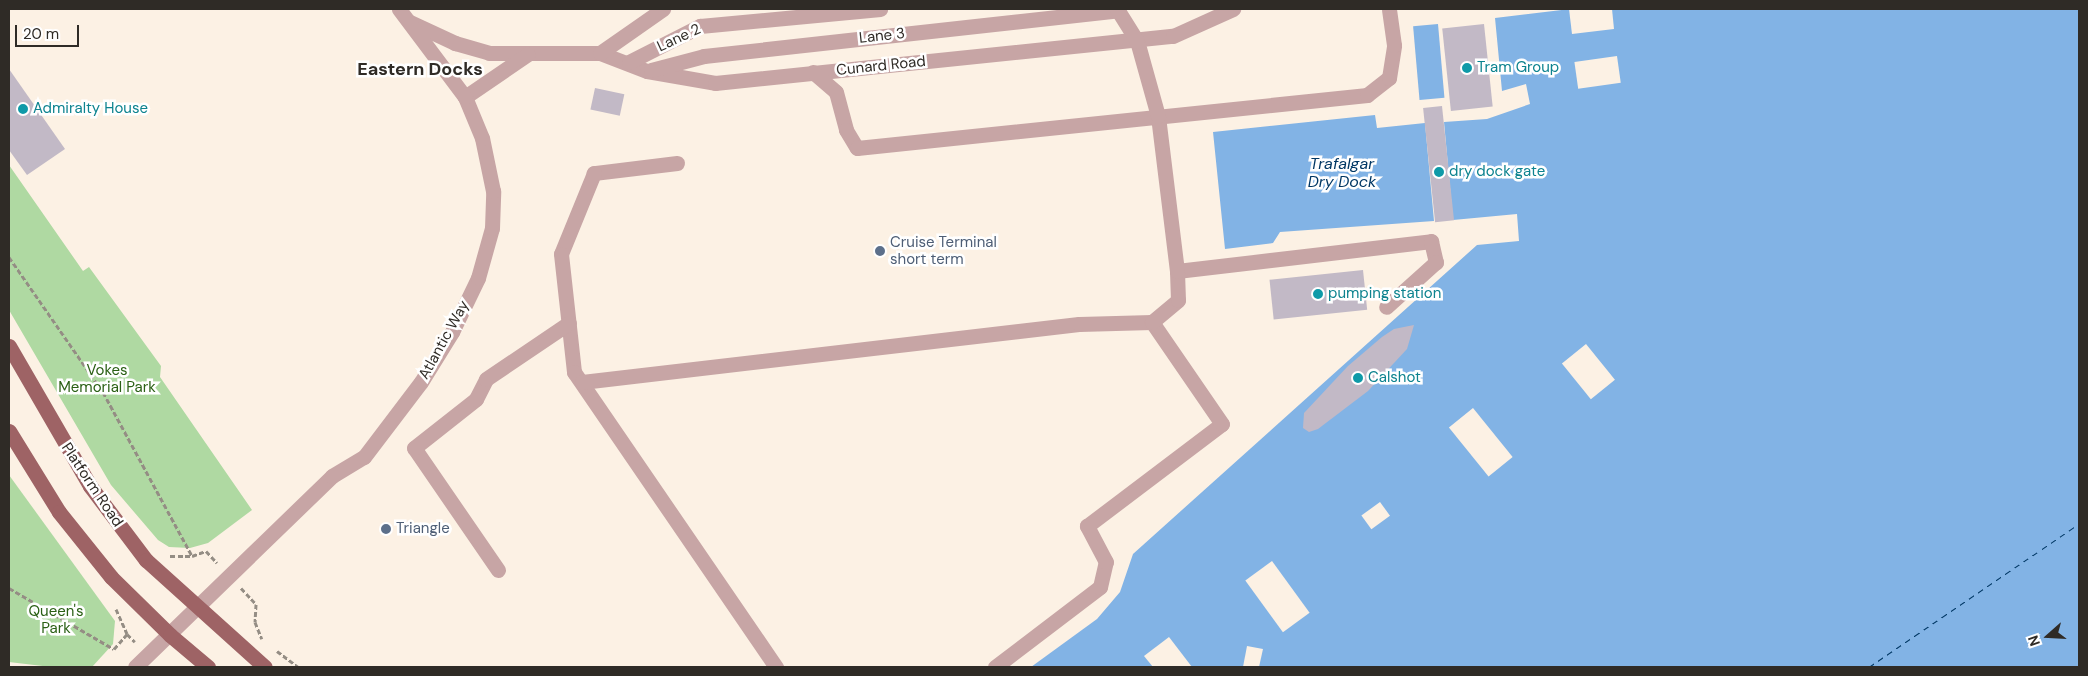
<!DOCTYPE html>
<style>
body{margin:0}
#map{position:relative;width:2088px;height:676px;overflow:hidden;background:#fcf1e4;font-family:"DM Sans",sans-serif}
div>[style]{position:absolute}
.green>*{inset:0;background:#afd9a2}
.water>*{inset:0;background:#82b3e5;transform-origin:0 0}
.pier>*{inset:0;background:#fcf1e4;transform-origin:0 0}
.ferry>*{height:1px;margin-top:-0.5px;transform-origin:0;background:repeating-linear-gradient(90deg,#003764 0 6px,transparent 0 11px)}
.building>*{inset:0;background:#c2b9c6;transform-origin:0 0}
.path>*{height:3px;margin-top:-1.5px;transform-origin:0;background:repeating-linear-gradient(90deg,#948d84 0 5px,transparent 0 7.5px)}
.minor>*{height:15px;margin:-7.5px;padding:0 7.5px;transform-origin:7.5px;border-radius:7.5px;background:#c7a5a5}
.major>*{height:15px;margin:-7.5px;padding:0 7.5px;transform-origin:7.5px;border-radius:7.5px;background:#9e6365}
.dots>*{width:14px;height:14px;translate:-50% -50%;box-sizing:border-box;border:2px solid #fff;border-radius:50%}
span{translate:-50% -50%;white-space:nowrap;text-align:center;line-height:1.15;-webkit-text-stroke:5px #fff;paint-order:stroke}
.street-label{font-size:15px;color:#2f2b26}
.culture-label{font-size:15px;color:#0d838f}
.left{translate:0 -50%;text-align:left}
.service-label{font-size:15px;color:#4e5e75}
.park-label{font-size:15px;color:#2b6015}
.water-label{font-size:16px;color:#003764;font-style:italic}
.quarter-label{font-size:18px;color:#2f2b26;font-weight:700}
.frame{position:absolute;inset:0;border:10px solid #2f2b26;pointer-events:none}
.north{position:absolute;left:2023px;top:611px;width:50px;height:50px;-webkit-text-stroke:4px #fff;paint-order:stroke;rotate:251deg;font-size:14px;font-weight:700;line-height:20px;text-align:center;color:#2f2b26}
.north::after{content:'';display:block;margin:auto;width:18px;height:22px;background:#2f2b26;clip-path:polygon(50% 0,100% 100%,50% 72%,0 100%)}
.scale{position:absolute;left:15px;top:25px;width:64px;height:22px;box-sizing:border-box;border:2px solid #2f2b26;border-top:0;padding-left:6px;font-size:15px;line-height:18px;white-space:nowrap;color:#2f2b26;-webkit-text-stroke:4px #fff;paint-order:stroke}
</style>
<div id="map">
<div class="green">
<i style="clip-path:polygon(9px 165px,83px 271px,89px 267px,161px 366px,160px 377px,252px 510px,208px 543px,190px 548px,169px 547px,158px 540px,111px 485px,9px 310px)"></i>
<i style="clip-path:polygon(9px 475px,115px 621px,113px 644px,92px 667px,51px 667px,9px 662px)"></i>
</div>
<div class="water">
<i style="clip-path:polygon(1570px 9px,2079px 9px,2079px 667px,1031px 667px,1097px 619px,1120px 592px,1133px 554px,1477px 245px,1519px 241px,1517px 214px,1453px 220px,1444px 122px,1487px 119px,1530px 104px,1526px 84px,1502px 91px,1495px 18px)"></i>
<i style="left:1438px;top:24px;width:74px;height:25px;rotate:85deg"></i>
<i style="clip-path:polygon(1375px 115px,1377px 128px,1425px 123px,1434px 221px,1280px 232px,1273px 243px,1225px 249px,1213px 132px)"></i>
</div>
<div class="pier">
<i style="clip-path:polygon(1569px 9px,1612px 9px,1614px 29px,1572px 34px)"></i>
<i style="left:1617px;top:56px;width:27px;height:43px;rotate:82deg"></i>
<i style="left:1586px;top:344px;width:46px;height:31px;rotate:51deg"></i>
<i style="left:1473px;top:408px;width:63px;height:31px;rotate:51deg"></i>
<i style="left:1380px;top:502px;width:17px;height:23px;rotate:54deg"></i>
<i style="left:1272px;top:561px;width:64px;height:33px;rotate:54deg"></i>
<i style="clip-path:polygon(1169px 637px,1192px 667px,1153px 667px,1144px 656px)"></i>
<i style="clip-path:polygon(1247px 646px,1263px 649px,1259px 667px,1243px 667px)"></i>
</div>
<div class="ferry">
<i style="left:1869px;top:667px;width:254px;rotate:-34.3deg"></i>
</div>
<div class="building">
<i style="left:1484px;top:24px;width:83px;height:42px;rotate:84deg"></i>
<i style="clip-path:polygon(9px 69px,65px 149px,27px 175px,9px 150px)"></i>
<i style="left:595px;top:88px;width:30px;height:22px;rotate:12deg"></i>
<i style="left:1442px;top:106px;width:115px;height:19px;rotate:84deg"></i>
<i style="left:1363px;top:270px;width:40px;height:94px;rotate:84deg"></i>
<i style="clip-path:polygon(1414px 325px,1407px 349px,1368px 391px,1318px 429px,1309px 432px,1303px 428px,1304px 413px,1348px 366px,1382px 337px,1394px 329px)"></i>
</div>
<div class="path">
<i style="left:9px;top:257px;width:165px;rotate:55.2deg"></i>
<i style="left:103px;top:392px;width:187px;rotate:61.5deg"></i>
<i style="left:170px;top:556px;width:22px"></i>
<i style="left:192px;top:556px;width:15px;rotate:-20deg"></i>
<i style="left:206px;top:551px;width:16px;rotate:47deg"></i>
<i style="left:9px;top:588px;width:121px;rotate:30.2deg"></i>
<i style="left:114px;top:649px;width:20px;rotate:-49deg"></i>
<i style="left:241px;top:588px;width:22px;rotate:47deg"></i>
<i style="left:256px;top:604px;width:18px;rotate:93deg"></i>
<i style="left:255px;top:622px;width:18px;rotate:68deg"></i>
<i style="left:116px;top:609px;width:27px;rotate:66deg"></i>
<i style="left:127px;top:634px;width:11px;rotate:45deg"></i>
<i style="left:277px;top:651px;width:26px;rotate:37deg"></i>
</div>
<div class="minor">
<i style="left:410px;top:22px;width:50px;rotate:25deg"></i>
<i style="left:455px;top:43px;width:35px;rotate:16deg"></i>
<i style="left:489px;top:53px;width:111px"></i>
<i style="left:600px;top:53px;width:50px;rotate:21deg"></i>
<i style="left:647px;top:71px;width:69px;rotate:10deg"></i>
<i style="left:715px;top:83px;width:460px;rotate:-5.9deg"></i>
<i style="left:1173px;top:36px;width:66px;rotate:-24.2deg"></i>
<i style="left:600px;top:53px;width:77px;rotate:-34.9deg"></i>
<i style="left:629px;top:62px;width:80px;rotate:-26.9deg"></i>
<i style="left:700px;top:26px;width:181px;rotate:-5.4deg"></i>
<i style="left:651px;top:70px;width:55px;rotate:-14.8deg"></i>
<i style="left:704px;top:56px;width:417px;rotate:-6.3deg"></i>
<i style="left:813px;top:72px;width:30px;rotate:41deg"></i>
<i style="left:836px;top:92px;width:39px;rotate:75deg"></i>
<i style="left:846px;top:130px;width:21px;rotate:59deg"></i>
<i style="left:857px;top:148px;width:513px;rotate:-5.93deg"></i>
<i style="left:1367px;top:95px;width:28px;rotate:-38deg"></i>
<i style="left:1389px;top:78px;width:33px;rotate:-81deg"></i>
<i style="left:1394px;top:45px;width:36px;rotate:-98deg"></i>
<i style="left:465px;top:97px;width:76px;rotate:-34.3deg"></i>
<i style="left:677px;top:163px;width:84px;rotate:173.1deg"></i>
<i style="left:594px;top:173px;width:87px;rotate:112.2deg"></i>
<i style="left:561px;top:254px;width:119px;rotate:83.7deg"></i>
<i style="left:574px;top:372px;width:358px;rotate:55.6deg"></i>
<i style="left:1177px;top:271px;width:256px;rotate:-6.7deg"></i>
<i style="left:1431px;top:241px;width:22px;rotate:77deg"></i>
<i style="left:1436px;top:262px;width:67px;rotate:138deg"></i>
<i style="left:582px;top:382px;width:500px;rotate:-6.66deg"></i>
<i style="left:1079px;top:324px;width:73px;rotate:-1.6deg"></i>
<i style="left:498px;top:570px;width:148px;rotate:-124.5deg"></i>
<i style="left:414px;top:448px;width:79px;rotate:-38.3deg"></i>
<i style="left:476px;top:399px;width:22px;rotate:-63deg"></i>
<i style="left:486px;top:379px;width:100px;rotate:-34deg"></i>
<i style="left:135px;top:667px;width:274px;rotate:-44.1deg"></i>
<i style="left:332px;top:476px;width:37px;rotate:-31deg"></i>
<i style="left:364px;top:457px;width:94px;rotate:-52.8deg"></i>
<i style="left:421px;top:382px;width:59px;rotate:-58.2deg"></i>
<i style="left:452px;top:332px;width:60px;rotate:-64.3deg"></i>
<i style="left:478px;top:278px;width:52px;rotate:-74.4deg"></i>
<i style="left:492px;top:228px;width:37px;rotate:-88deg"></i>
<i style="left:493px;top:191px;width:54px;rotate:-101.7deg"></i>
<i style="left:482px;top:138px;width:44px;rotate:-112.5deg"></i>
<i style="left:465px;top:97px;width:110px;rotate:-126.9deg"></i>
<i style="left:995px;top:667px;width:132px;rotate:-37.3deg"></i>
<i style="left:1100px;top:587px;width:26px;rotate:-77deg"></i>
<i style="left:1106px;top:562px;width:41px;rotate:-117.8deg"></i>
<i style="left:1087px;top:526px;width:169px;rotate:-37.1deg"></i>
<i style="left:1222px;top:424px;width:124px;rotate:-124.5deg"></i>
<i style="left:1152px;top:322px;width:34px;rotate:-40deg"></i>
<i style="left:1178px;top:300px;width:29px;rotate:-92deg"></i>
<i style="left:1177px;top:271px;width:156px;rotate:-97deg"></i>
<i style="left:1158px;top:116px;width:78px;rotate:-105.6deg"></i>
<i style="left:1137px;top:41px;width:38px;rotate:-122deg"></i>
</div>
<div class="major">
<i style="left:9px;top:346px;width:162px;rotate:59.9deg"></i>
<i style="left:90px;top:486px;width:93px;rotate:52.9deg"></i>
<i style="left:146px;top:560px;width:160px;rotate:42deg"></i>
<i style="left:9px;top:431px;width:95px;rotate:58.3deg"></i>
<i style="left:59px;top:512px;width:83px;rotate:51.3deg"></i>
<i style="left:111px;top:577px;width:83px;rotate:44.5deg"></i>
<i style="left:170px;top:635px;width:50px;rotate:40.1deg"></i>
</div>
<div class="dots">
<i style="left:1467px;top:68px;background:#0f9aa8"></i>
<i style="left:23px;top:109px;background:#0f9aa8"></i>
<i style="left:1439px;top:172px;background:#0f9aa8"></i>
<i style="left:880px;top:251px;background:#5c6f8a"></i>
<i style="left:1318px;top:294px;background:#0f9aa8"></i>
<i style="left:1358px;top:378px;background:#0f9aa8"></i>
<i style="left:386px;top:529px;background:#5c6f8a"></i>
</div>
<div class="street-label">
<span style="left:882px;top:36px;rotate:-6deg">Lane 3</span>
<span style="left:679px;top:38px;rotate:-25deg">Lane 2</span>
<span style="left:881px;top:66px;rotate:-6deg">Cunard Road</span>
<span style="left:444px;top:340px;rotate:-61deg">Atlantic Way</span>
<span style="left:92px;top:485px;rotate:56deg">Platform Road</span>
</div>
<div class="culture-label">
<span class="left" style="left:1477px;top:68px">Tram Group</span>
<span class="left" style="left:33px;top:109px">Admiralty House</span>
<span class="left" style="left:1449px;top:172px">dry dock gate</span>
<span class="left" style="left:1328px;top:294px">pumping station</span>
<span class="left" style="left:1368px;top:378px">Calshot</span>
</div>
<div class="service-label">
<span class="left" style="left:890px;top:251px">Cruise Terminal<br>short term</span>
<span class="left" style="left:396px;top:529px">Triangle</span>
</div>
<div class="park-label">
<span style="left:107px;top:379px">Vokes<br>Memorial Park</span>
<span style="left:56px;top:620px">Queen's<br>Park</span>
</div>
<div class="water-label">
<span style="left:1342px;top:173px">Trafalgar<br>Dry Dock</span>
</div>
<div class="quarter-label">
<span style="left:420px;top:69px">Eastern Docks</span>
</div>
<div class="frame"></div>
<div class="north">N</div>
<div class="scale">20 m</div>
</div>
